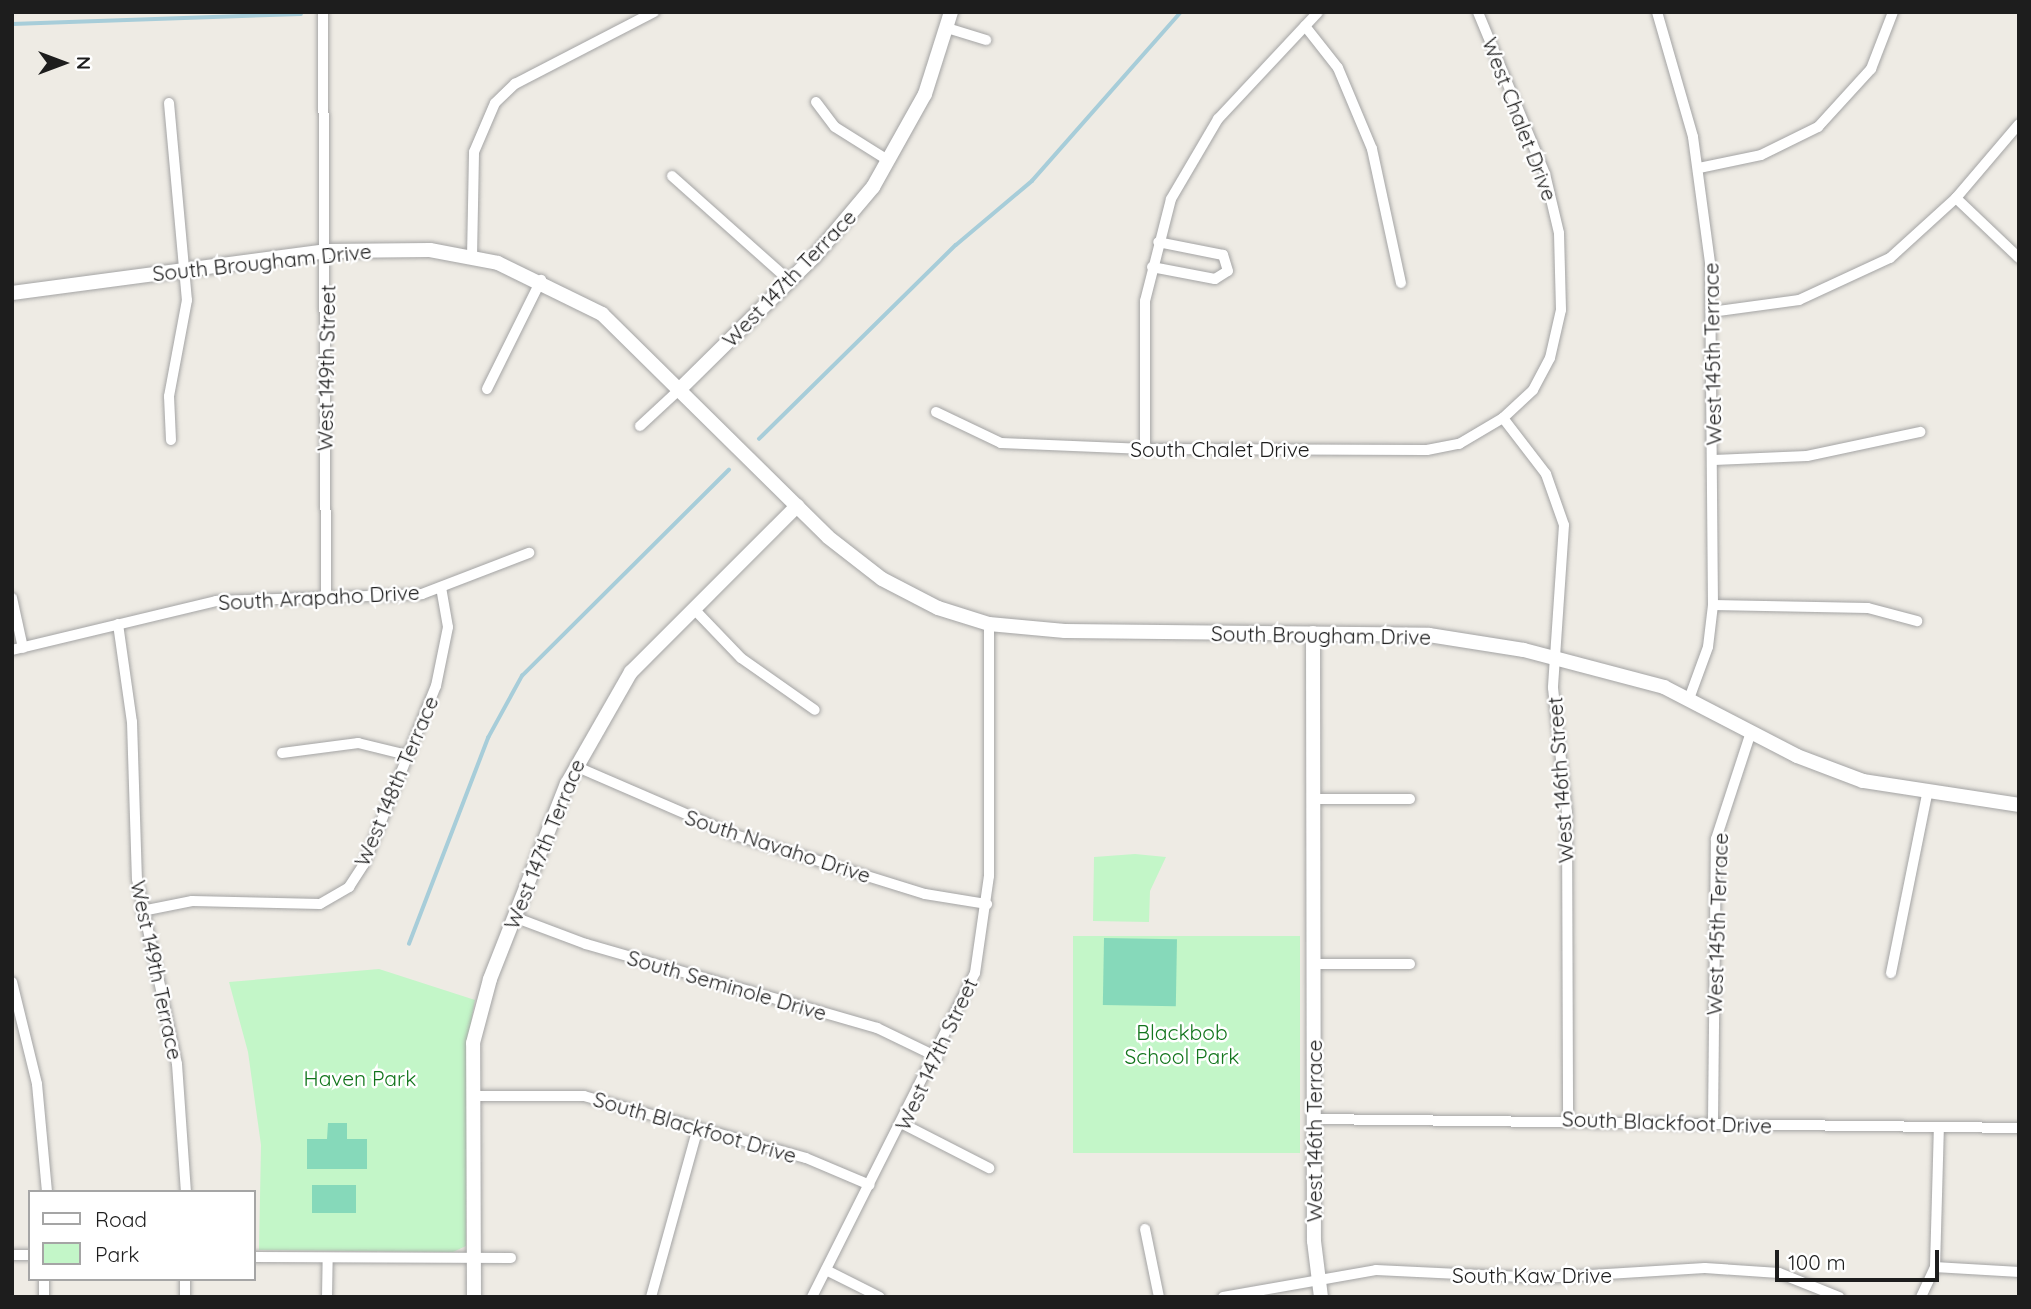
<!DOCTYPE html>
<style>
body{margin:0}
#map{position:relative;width:2031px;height:1309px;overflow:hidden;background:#eeebe4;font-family:Quicksand,sans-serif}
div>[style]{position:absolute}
.park>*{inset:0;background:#c3f6c8;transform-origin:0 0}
.pitch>*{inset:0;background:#86d9ba;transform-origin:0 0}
.stream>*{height:3.5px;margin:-1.75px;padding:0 1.75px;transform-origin:1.75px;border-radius:1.75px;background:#a7cdd9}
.roads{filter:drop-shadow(0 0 2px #a4a4a4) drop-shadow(0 0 2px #a4a4a4)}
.minor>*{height:10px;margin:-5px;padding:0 5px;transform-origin:5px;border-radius:5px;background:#fff}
.tertiary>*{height:14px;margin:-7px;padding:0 7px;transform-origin:7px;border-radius:7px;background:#fff}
span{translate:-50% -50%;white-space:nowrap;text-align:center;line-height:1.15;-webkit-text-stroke:5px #fff;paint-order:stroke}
.street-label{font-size:21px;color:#1d1d1d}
.park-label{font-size:21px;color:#12751c}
.frame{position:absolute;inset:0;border:14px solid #1d1d1d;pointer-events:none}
.legend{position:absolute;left:28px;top:1190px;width:228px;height:91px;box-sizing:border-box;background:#fff;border:2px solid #a5a5a5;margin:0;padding:9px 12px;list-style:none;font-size:21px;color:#1d1d1d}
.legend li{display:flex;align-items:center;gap:14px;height:35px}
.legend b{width:35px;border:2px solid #a5a5a5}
.north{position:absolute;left:28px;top:28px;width:70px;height:70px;-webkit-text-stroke:5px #fff;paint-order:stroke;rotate:90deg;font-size:19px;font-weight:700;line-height:28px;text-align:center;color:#1d1d1d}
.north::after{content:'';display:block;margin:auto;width:24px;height:32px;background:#1d1d1d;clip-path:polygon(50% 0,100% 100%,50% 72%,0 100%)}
.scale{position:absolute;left:1775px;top:1250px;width:164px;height:32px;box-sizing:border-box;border:4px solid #1d1d1d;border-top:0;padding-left:9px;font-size:21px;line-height:24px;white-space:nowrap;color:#1d1d1d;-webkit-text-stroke:5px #fff;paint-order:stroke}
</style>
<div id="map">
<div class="park">
<i style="clip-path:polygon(1135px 854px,1166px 857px,1150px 891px,1149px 922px,1093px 921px,1094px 857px)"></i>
<i style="left:1073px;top:936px;width:227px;height:217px"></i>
<i style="clip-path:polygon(379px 969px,475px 1000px,468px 1040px,466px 1246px,453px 1252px,259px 1250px,261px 1145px,248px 1052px,229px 982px)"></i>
</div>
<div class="pitch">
<i style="left:1104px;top:938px;width:73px;height:67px;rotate:1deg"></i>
<i style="clip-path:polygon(328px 1123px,347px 1123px,347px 1139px,367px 1139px,367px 1169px,307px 1169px,307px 1139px,327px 1139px)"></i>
<i style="left:312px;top:1185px;width:44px;height:28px"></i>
</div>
<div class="stream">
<i style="left:12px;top:24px;width:289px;rotate:-2deg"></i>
<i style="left:759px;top:439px;width:276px;rotate:-44.6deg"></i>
<i style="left:956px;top:245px;width:99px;rotate:-40.1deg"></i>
<i style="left:1032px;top:181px;width:225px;rotate:-48.6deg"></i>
<i style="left:409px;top:944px;width:221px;rotate:-69deg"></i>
<i style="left:488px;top:738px;width:71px;rotate:-61.3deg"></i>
<i style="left:522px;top:676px;width:292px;rotate:-44.9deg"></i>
</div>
<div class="roads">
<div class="minor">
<i style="left:323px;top:12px;width:585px;rotate:89.71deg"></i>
<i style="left:1657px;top:12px;width:130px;rotate:73.9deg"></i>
<i style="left:1693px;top:137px;width:127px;rotate:82.3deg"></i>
<i style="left:1710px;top:263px;width:342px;rotate:89.5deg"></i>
<i style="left:1713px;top:605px;width:42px;rotate:96.8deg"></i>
<i style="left:1708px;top:647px;width:55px;rotate:110.1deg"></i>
<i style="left:1305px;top:26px;width:53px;rotate:51.8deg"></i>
<i style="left:1338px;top:68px;width:88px;rotate:67.2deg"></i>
<i style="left:1372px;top:149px;width:137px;rotate:77.8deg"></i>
<i style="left:947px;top:28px;width:41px;rotate:17.1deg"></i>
<i style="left:816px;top:102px;width:31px;rotate:53deg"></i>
<i style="left:835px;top:127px;width:64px;rotate:32.2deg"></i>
<i style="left:169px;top:103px;width:198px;rotate:84.8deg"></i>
<i style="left:187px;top:300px;width:98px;rotate:100.6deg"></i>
<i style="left:169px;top:396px;width:44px;rotate:87.4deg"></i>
<i style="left:1699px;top:168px;width:63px;rotate:-11.8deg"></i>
<i style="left:1761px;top:155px;width:64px;rotate:-26.2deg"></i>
<i style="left:1818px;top:127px;width:79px;rotate:-47.6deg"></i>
<i style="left:1871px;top:69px;width:61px;rotate:-68.9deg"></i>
<i style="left:672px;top:176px;width:158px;rotate:41.7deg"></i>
<i style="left:1956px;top:198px;width:87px;rotate:43.6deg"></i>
<i style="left:472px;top:258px;width:106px;rotate:-88.9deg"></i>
<i style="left:474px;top:152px;width:53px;rotate:-66.8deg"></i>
<i style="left:495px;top:103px;width:28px;rotate:-44deg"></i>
<i style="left:515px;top:84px;width:157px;rotate:-27.4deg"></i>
<i style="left:1152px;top:267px;width:64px;rotate:10.8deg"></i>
<i style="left:1215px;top:279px;width:15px;rotate:-32deg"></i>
<i style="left:1228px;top:271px;width:17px;rotate:-107deg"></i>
<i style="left:1223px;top:255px;width:66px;rotate:-168.7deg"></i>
<i style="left:1711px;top:312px;width:89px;rotate:-7.8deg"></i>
<i style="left:1799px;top:300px;width:100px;rotate:-24.8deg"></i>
<i style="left:1890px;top:258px;width:89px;rotate:-42.3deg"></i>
<i style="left:1956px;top:198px;width:97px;rotate:-49.6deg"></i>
<i style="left:487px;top:389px;width:122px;rotate:-63.6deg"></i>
<i style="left:936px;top:412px;width:72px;rotate:25.5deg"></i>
<i style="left:1001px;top:443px;width:144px;rotate:2.4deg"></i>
<i style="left:1145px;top:449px;width:282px;rotate:0.2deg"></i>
<i style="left:1427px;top:450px;width:33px;rotate:-11deg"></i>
<i style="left:1459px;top:444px;width:51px;rotate:-30.6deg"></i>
<i style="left:1503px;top:418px;width:41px;rotate:-43deg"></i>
<i style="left:1533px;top:390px;width:36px;rotate:-62deg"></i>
<i style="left:1550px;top:358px;width:49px;rotate:-77.1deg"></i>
<i style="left:1561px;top:310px;width:77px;rotate:-91.5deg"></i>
<i style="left:1559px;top:233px;width:61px;rotate:-103.3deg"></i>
<i style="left:1545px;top:174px;width:175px;rotate:-112.5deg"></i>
<i style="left:1503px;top:418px;width:71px;rotate:52.5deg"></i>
<i style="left:1546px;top:474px;width:54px;rotate:70.6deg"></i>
<i style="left:1564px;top:525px;width:163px;rotate:93.9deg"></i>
<i style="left:1553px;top:688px;width:125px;rotate:83.6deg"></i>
<i style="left:1567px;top:812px;width:307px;rotate:89.8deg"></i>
<i style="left:640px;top:426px;width:57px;rotate:-42.9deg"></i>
<i style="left:1145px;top:449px;width:148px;rotate:-90deg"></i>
<i style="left:1145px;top:301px;width:105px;rotate:-75.7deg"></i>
<i style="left:1171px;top:199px;width:93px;rotate:-59.6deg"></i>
<i style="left:1218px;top:119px;width:146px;rotate:-46.9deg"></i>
<i style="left:1714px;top:460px;width:93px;rotate:-2.5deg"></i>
<i style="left:1807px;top:456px;width:116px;rotate:-12deg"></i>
<i style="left:12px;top:598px;width:51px;rotate:77.6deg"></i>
<i style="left:1713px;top:605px;width:155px;rotate:1.1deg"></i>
<i style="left:1868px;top:608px;width:51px;rotate:14.9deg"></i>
<i style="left:693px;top:608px;width:69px;rotate:46.2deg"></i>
<i style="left:741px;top:658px;width:90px;rotate:35.1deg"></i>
<i style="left:118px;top:624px;width:99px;rotate:81.9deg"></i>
<i style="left:132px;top:722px;width:157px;rotate:88.2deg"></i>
<i style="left:137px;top:879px;width:189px;rotate:77.8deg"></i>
<i style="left:177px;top:1064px;width:128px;rotate:86deg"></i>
<i style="left:12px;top:650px;width:210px;rotate:-13.5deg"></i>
<i style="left:216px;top:601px;width:206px;rotate:-1.9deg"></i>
<i style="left:422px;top:594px;width:115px;rotate:-21deg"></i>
<i style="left:282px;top:753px;width:77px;rotate:-7.5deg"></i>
<i style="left:358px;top:743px;width:50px;rotate:13.8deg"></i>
<i style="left:575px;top:766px;width:171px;rotate:23.4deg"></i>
<i style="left:732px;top:834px;width:202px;rotate:17.3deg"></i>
<i style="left:925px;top:894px;width:63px;rotate:9.2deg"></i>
<i style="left:1313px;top:799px;width:97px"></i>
<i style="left:142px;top:911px;width:51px;rotate:-11.3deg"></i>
<i style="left:192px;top:901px;width:128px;rotate:1.3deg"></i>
<i style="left:320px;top:904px;width:34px;rotate:-30deg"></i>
<i style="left:349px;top:887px;width:27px;rotate:-57deg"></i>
<i style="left:364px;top:864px;width:192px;rotate:-68deg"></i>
<i style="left:436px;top:686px;width:60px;rotate:-78.5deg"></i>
<i style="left:448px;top:627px;width:40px;rotate:-100deg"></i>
<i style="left:514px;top:917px;width:77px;rotate:20.6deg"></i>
<i style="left:586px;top:944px;width:303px;rotate:16.1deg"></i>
<i style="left:877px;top:1028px;width:67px;rotate:25.8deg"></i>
<i style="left:1314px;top:964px;width:96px"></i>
<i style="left:1891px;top:973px;width:183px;rotate:-78.6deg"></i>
<i style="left:12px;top:982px;width:105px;rotate:76.2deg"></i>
<i style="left:37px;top:1084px;width:108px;rotate:84.7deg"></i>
<i style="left:472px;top:1096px;width:112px"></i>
<i style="left:584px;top:1096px;width:230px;rotate:15.6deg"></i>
<i style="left:806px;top:1158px;width:69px;rotate:22.9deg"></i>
<i style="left:1314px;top:1119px;width:705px;rotate:0.73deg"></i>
<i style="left:1713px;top:1122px;width:283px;rotate:-89.4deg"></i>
<i style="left:1716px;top:839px;width:113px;rotate:-71.9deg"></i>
<i style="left:903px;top:1124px;width:97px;rotate:27.1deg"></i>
<i style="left:1145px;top:1229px;width:69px;rotate:78.4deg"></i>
<i style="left:12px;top:1255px;width:18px"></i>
<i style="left:254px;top:1257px;width:257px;rotate:0.2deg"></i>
<i style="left:1935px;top:1267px;width:84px;rotate:3.4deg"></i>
<i style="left:826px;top:1270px;width:60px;rotate:26.6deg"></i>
<i style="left:44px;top:1279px;width:18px;rotate:90deg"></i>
<i style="left:185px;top:1297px;width:18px;rotate:-90deg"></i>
<i style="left:327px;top:1297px;width:39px;rotate:-89deg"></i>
<i style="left:651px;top:1297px;width:176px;rotate:-74.5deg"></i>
<i style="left:812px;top:1297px;width:363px;rotate:-63.3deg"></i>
<i style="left:975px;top:973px;width:98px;rotate:-81.8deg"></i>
<i style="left:989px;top:876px;width:252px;rotate:-90deg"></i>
<i style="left:1223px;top:1297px;width:155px;rotate:-10deg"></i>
<i style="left:1376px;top:1270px;width:166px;rotate:2.8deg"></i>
<i style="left:1542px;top:1278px;width:163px;rotate:-3.5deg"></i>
<i style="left:1705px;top:1268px;width:74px;rotate:3.9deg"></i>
<i style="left:1779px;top:1273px;width:65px;rotate:21.8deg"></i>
<i style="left:1921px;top:1297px;width:33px;rotate:-65deg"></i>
<i style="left:1935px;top:1267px;width:140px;rotate:-88.4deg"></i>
</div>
<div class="tertiary">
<i style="left:12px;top:293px;width:318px;rotate:-7.6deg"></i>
<i style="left:327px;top:251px;width:103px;rotate:-0.6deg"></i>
<i style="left:430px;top:250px;width:69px;rotate:10.8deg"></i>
<i style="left:498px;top:263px;width:116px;rotate:26.1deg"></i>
<i style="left:602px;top:314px;width:317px;rotate:44.6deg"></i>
<i style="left:828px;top:537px;width:68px;rotate:37.9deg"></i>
<i style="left:882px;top:579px;width:63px;rotate:27.4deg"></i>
<i style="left:938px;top:608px;width:53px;rotate:17.4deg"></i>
<i style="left:989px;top:624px;width:76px;rotate:5.3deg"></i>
<i style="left:1065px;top:631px;width:364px;rotate:0.6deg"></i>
<i style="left:1429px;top:635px;width:96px;rotate:9deg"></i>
<i style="left:1524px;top:650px;width:145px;rotate:14.8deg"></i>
<i style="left:1664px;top:687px;width:150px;rotate:27.4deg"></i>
<i style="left:1797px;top:756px;width:71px;rotate:20.7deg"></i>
<i style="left:1863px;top:781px;width:158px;rotate:8.7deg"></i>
<i style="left:682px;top:387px;width:185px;rotate:-44.6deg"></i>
<i style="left:814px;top:257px;width:92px;rotate:-49.9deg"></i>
<i style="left:873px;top:187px;width:107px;rotate:-60.8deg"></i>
<i style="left:925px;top:94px;width:86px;rotate:-72.4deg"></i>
<i style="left:1313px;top:633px;width:608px;rotate:89.91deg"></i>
<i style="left:1314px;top:1241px;width:56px;rotate:82.9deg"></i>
<i style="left:474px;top:1297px;width:254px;rotate:-90.2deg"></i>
<i style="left:473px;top:1043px;width:66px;rotate:-75.1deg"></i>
<i style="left:490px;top:979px;width:210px;rotate:-68.5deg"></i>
<i style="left:567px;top:784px;width:129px;rotate:-60.3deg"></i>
<i style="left:631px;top:672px;width:235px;rotate:-45deg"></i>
</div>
</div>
<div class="street-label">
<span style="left:1520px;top:119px;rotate:69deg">West Chalet Drive</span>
<span style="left:262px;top:262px;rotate:-6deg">South Brougham Drive</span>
<span style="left:789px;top:278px;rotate:-46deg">West 147th Terrace</span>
<span style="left:1712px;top:354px;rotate:-91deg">West 145th Terrace</span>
<span style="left:326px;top:368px;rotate:-89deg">West 149th Street</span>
<span style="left:1220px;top:449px">South Chalet Drive</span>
<span style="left:319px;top:597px;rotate:-3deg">South Arapaho Drive</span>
<span style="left:1321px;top:635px;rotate:1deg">South Brougham Drive</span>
<span style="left:1560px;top:780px;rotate:-94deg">West 146th Street</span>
<span style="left:396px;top:781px;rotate:-67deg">West 148th Terrace</span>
<span style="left:544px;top:844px;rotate:-68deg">West 147th Terrace</span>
<span style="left:778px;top:846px;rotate:18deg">South Navaho Drive</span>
<span style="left:1717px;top:924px;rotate:-88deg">West 145th Terrace</span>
<span style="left:157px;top:970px;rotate:78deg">West 149th Terrace</span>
<span style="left:727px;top:985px;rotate:16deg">South Seminole Drive</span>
<span style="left:936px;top:1054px;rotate:-65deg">West 147th Street</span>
<span style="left:1667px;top:1122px;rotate:2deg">South Blackfoot Drive</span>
<span style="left:695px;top:1127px;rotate:16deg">South Blackfoot Drive</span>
<span style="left:1314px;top:1131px;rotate:-90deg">West 146th Terrace</span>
<span style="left:1532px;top:1275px">South Kaw Drive</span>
</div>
<div class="park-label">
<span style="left:1182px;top:1044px">Blackbob<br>School Park</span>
<span style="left:360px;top:1078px">Haven Park</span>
</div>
<div class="frame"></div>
<ul class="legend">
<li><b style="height:9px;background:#fff"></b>Road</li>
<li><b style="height:19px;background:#c3f6c8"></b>Park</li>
</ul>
<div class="north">N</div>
<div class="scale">100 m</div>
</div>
